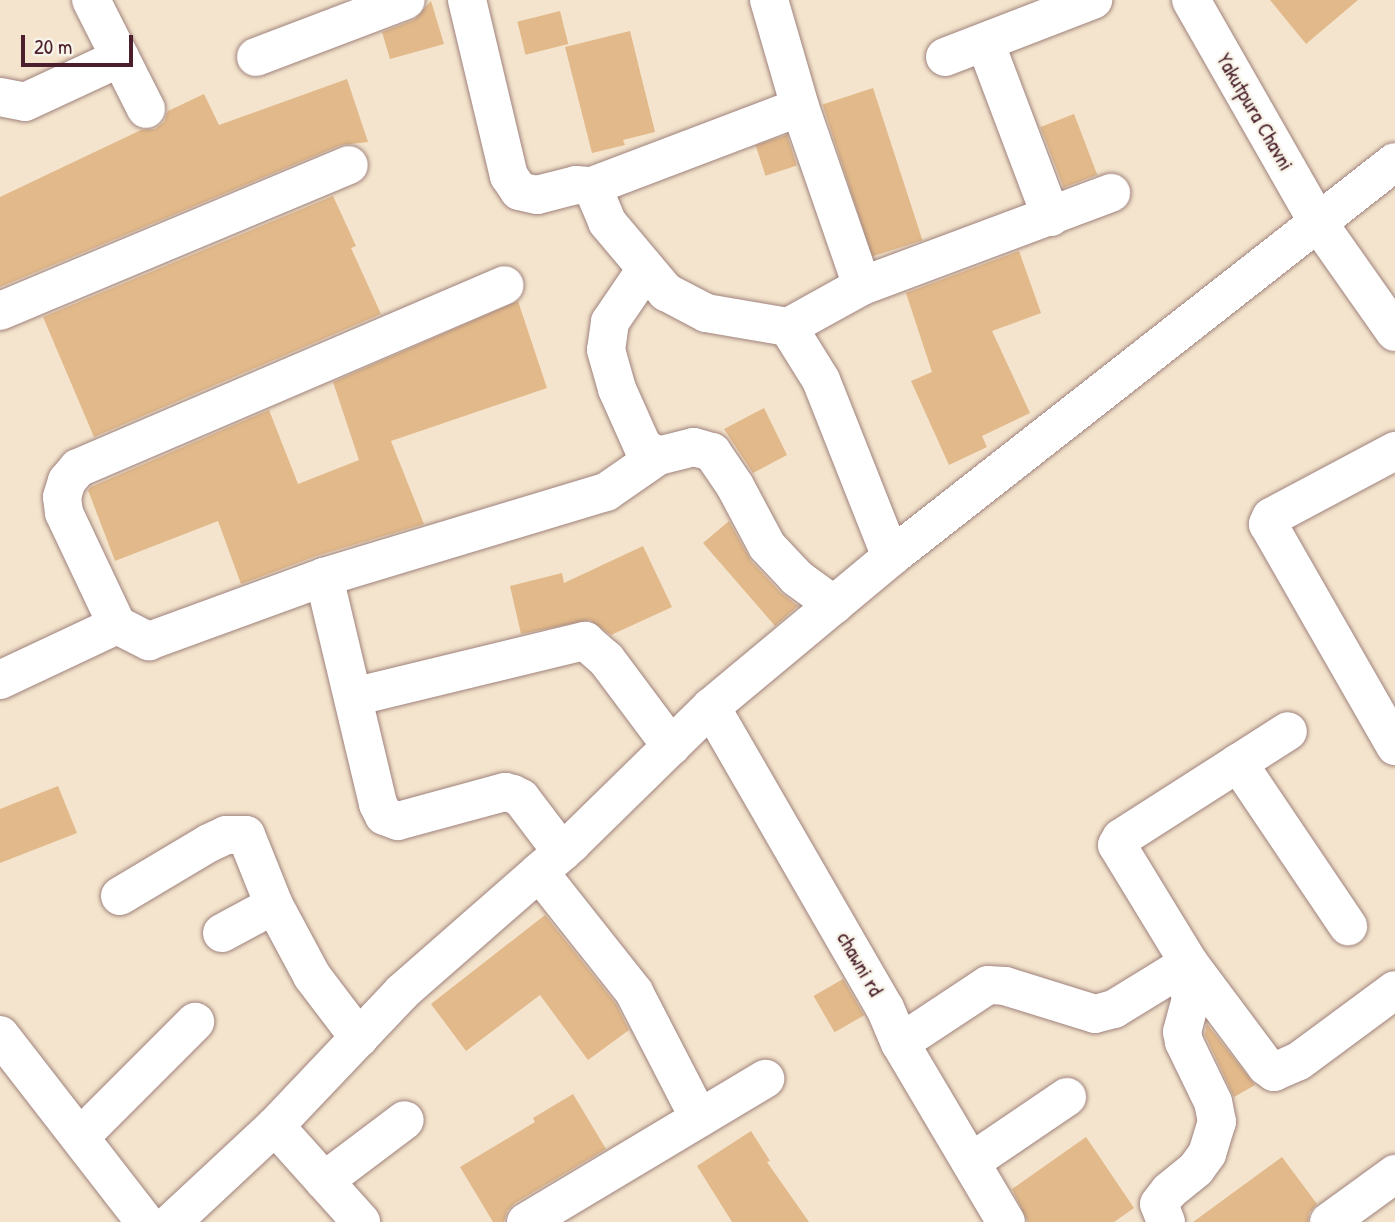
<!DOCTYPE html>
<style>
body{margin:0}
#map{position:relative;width:1395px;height:1222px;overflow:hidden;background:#f4e4cd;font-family:"Patrick Hand",sans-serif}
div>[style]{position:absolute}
.building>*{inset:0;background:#e2b98a;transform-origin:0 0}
.roads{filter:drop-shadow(0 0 2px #9f827c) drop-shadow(0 0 2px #9f827c)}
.minor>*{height:38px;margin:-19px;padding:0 19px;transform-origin:19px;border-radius:19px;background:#fff}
.tertiary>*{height:38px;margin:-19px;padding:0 19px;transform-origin:19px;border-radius:19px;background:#fff}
span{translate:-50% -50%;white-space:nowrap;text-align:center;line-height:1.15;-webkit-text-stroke:5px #f7f3e8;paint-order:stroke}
.street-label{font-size:21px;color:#4a1f2b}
.scale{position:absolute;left:21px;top:35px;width:112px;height:32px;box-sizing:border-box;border:4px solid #4a1f2b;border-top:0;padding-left:9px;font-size:21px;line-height:24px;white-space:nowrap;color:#4a1f2b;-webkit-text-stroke:5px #f7f3e8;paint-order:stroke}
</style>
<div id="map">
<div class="building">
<i style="clip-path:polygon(1270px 0,1358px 0,1306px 44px)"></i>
<i style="clip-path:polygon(431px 1px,444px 44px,390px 59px,382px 32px,414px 20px)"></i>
<i style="left:560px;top:11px;width:34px;height:44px;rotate:76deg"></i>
<i style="clip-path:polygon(630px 31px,655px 132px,623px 140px,625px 145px,592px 153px,565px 47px)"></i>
<i style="clip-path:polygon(347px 79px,368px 142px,341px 145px,0 287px,0 197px,141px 130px,155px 129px,164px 122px,168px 111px,204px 94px,219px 125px)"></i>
<i style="left:873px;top:88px;width:160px;height:53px;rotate:72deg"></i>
<i style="left:1074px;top:114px;width:65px;height:36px;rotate:69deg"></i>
<i style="left:787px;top:135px;width:32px;height:33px;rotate:72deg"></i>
<i style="clip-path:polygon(333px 196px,356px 246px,351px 248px,381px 314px,94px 437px,43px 317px)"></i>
<i style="clip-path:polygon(1019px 251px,1041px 313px,992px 331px,1030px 413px,982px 436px,987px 447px,949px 465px,911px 381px,932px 372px,906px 293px)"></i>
<i style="clip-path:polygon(518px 301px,547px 388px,391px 441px,424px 524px,316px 556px,241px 584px,218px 521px,115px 561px,88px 490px,91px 487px,269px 410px,298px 484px,359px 460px,333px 382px)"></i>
<i style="clip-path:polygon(764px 408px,787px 455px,753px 473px,724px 429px)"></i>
<i style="clip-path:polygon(729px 521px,751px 561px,781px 593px,798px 606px,775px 626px,703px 543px)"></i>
<i style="clip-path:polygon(643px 546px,672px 607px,611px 635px,590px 620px,521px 634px,510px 586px,562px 573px,564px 583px)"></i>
<i style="clip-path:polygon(58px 786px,77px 833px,0 863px,0 809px)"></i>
<i style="clip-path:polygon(545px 915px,616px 1004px,629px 1030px,588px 1060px,540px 995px,466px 1051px,431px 1004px)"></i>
<i style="left:843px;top:979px;width:42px;height:34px;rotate:60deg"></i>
<i style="clip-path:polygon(1207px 1024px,1255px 1085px,1234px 1097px,1205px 1035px)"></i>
<i style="clip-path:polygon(573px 1094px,606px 1149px,515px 1203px,507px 1211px,504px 1222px,493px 1222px,460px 1167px,535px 1122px,533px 1118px)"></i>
<i style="clip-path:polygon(751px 1131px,770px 1161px,767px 1162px,809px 1222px,732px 1222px,697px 1166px)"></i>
<i style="clip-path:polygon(1086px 1137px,1134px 1208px,1114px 1222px,1028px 1222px,1012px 1189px)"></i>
<i style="clip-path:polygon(1282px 1157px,1317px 1204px,1309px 1213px,1308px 1222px,1193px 1222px)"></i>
</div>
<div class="roads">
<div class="minor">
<i style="left:91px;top:0;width:122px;rotate:63.2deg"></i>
<i style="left:467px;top:0;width:181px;rotate:76.6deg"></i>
<i style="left:509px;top:176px;width:18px;rotate:56deg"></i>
<i style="left:519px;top:191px;width:18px;rotate:13deg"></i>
<i style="left:537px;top:195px;width:40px;rotate:-14.4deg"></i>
<i style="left:576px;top:185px;width:16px;rotate:4deg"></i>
<i style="left:592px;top:186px;width:39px;rotate:67deg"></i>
<i style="left:607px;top:222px;width:92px;rotate:49.9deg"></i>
<i style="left:666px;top:292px;width:45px;rotate:27.7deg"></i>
<i style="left:706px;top:313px;width:83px;rotate:9.7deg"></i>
<i style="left:769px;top:0;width:111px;rotate:73.8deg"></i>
<i style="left:800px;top:107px;width:189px;rotate:70.9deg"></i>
<i style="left:1191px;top:0;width:258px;rotate:60.3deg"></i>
<i style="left:1319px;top:224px;width:132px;rotate:54.9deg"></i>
<i style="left:985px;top:42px;width:187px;rotate:69.3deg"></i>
<i style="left:256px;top:57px;width:160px;rotate:-20.8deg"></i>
<i style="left:945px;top:57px;width:159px;rotate:-21.1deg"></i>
<i style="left:0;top:97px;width:25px;rotate:11deg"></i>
<i style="left:25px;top:102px;width:105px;rotate:-24.9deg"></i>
<i style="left:592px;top:186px;width:222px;rotate:-20.8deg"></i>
<i style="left:646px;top:269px;width:64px;rotate:124.2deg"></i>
<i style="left:610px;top:322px;width:28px;rotate:98deg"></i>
<i style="left:606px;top:350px;width:41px;rotate:74.2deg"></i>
<i style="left:617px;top:389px;width:64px;rotate:65.9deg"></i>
<i style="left:643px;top:447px;width:17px;rotate:31deg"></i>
<i style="left:658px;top:456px;width:37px;rotate:-14deg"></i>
<i style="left:694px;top:447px;width:19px;rotate:16deg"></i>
<i style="left:712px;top:452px;width:41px;rotate:55.9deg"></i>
<i style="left:735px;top:486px;width:68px;rotate:61.9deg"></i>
<i style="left:767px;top:546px;width:44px;rotate:46.8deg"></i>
<i style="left:797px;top:578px;width:46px;rotate:36.1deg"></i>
<i style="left:0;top:311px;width:378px;rotate:-22.7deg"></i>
<i style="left:1395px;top:451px;width:140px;rotate:152deg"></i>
<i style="left:1271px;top:517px;width:8px;rotate:113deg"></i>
<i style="left:1268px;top:524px;width:256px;rotate:60.2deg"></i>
<i style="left:891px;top:557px;width:190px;rotate:-111.6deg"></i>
<i style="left:821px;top:380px;width:62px;rotate:-121.9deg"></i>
<i style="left:788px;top:327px;width:85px;rotate:-29deg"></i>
<i style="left:862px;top:286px;width:266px;rotate:-20.5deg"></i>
<i style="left:324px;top:577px;width:233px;rotate:76.6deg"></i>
<i style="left:378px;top:804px;width:13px;rotate:63deg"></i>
<i style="left:384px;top:816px;width:15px;rotate:20deg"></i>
<i style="left:398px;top:821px;width:111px;rotate:-15.2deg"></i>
<i style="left:505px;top:792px;width:8px;rotate:14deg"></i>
<i style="left:513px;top:794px;width:9px;rotate:27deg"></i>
<i style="left:521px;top:798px;width:68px;rotate:52.8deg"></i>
<i style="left:117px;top:625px;width:124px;rotate:-115.3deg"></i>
<i style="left:64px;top:513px;width:16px;rotate:-97deg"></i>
<i style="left:62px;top:497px;width:17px;rotate:-73deg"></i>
<i style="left:67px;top:481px;width:17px;rotate:-50deg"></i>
<i style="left:78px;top:468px;width:464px;rotate:-23.2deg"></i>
<i style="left:0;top:680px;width:129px;rotate:-25.2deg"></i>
<i style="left:117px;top:625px;width:36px;rotate:27deg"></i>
<i style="left:149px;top:641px;width:186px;rotate:-20.1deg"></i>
<i style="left:324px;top:577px;width:295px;rotate:-16.8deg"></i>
<i style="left:606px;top:492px;width:63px;rotate:-34.7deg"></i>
<i style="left:353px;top:697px;width:239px;rotate:-13.6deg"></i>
<i style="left:585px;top:641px;width:28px;rotate:41deg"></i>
<i style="left:606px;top:659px;width:109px;rotate:53.2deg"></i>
<i style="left:711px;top:707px;width:348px;rotate:60deg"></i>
<i style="left:885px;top:1008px;width:38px;rotate:67deg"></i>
<i style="left:900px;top:1043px;width:208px;rotate:59.4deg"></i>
<i style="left:1238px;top:763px;width:197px;rotate:56deg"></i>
<i style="left:539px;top:872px;width:153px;rotate:51.6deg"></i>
<i style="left:634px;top:992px;width:142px;rotate:62.7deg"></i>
<i style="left:120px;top:896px;width:104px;rotate:-30.8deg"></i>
<i style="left:209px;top:843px;width:19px;rotate:-25deg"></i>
<i style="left:226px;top:835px;width:20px"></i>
<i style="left:246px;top:835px;width:75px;rotate:68.2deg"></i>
<i style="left:274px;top:905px;width:81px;rotate:61.8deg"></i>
<i style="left:312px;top:976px;width:78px;rotate:52.8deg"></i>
<i style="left:222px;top:933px;width:59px;rotate:-28.3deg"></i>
<i style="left:1189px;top:963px;width:138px;rotate:-121.4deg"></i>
<i style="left:1117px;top:845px;width:8px;rotate:-60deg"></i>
<i style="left:1121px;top:838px;width:198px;rotate:-32.6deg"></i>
<i style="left:0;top:1035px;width:237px;rotate:52.2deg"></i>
<i style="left:900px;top:1043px;width:105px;rotate:-33.4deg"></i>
<i style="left:988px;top:985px;width:17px;rotate:3deg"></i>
<i style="left:1005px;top:986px;width:94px;rotate:17.3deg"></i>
<i style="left:1095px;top:1014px;width:20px;rotate:-15deg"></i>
<i style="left:1114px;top:1009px;width:88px;rotate:-31.5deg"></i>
<i style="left:1189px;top:963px;width:129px;rotate:53.2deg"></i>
<i style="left:1266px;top:1066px;width:10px;rotate:37deg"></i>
<i style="left:1274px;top:1072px;width:27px;rotate:-24deg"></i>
<i style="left:1299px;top:1061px;width:119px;rotate:-36.5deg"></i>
<i style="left:275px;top:1126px;width:129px;rotate:48.1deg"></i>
<i style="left:80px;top:1137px;width:163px;rotate:-45deg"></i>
<i style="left:971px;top:1162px;width:116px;rotate:-34.1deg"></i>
<i style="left:324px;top:1181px;width:101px;rotate:-37deg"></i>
<i style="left:526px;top:1222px;width:279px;rotate:-30.9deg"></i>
<i style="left:1166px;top:1222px;width:19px;rotate:-111deg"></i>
<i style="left:1159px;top:1204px;width:16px;rotate:-52deg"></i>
<i style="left:1169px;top:1191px;width:35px;rotate:-39deg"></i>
<i style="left:1196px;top:1169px;width:19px;rotate:-54deg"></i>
<i style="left:1207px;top:1154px;width:34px;rotate:-73deg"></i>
<i style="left:1217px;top:1122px;width:20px;rotate:-101deg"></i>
<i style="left:1213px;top:1102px;width:67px;rotate:-115.8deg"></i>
<i style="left:1184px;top:1042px;width:10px;rotate:-101deg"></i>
<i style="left:1182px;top:1032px;width:34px;rotate:-75deg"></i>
<i style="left:1191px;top:999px;width:14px;rotate:-102deg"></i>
<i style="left:1188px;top:985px;width:19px;rotate:-126deg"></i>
<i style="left:1329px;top:1222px;width:82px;rotate:-36deg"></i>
</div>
<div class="tertiary">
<i style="left:172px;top:1222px;width:141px;rotate:-43deg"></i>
<i style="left:275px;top:1126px;width:185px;rotate:-46.5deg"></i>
<i style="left:402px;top:992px;width:226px;rotate:-41.2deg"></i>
<i style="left:572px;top:843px;width:194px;rotate:-44.4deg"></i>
<i style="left:711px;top:707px;width:234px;rotate:-39.8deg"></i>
<i style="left:891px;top:557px;width:640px;rotate:-38.09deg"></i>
</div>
</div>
<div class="street-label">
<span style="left:1255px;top:112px;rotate:60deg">Yakutpura Chavni</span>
<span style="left:860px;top:964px;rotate:60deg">chawni rd</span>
</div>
<div class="scale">20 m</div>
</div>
